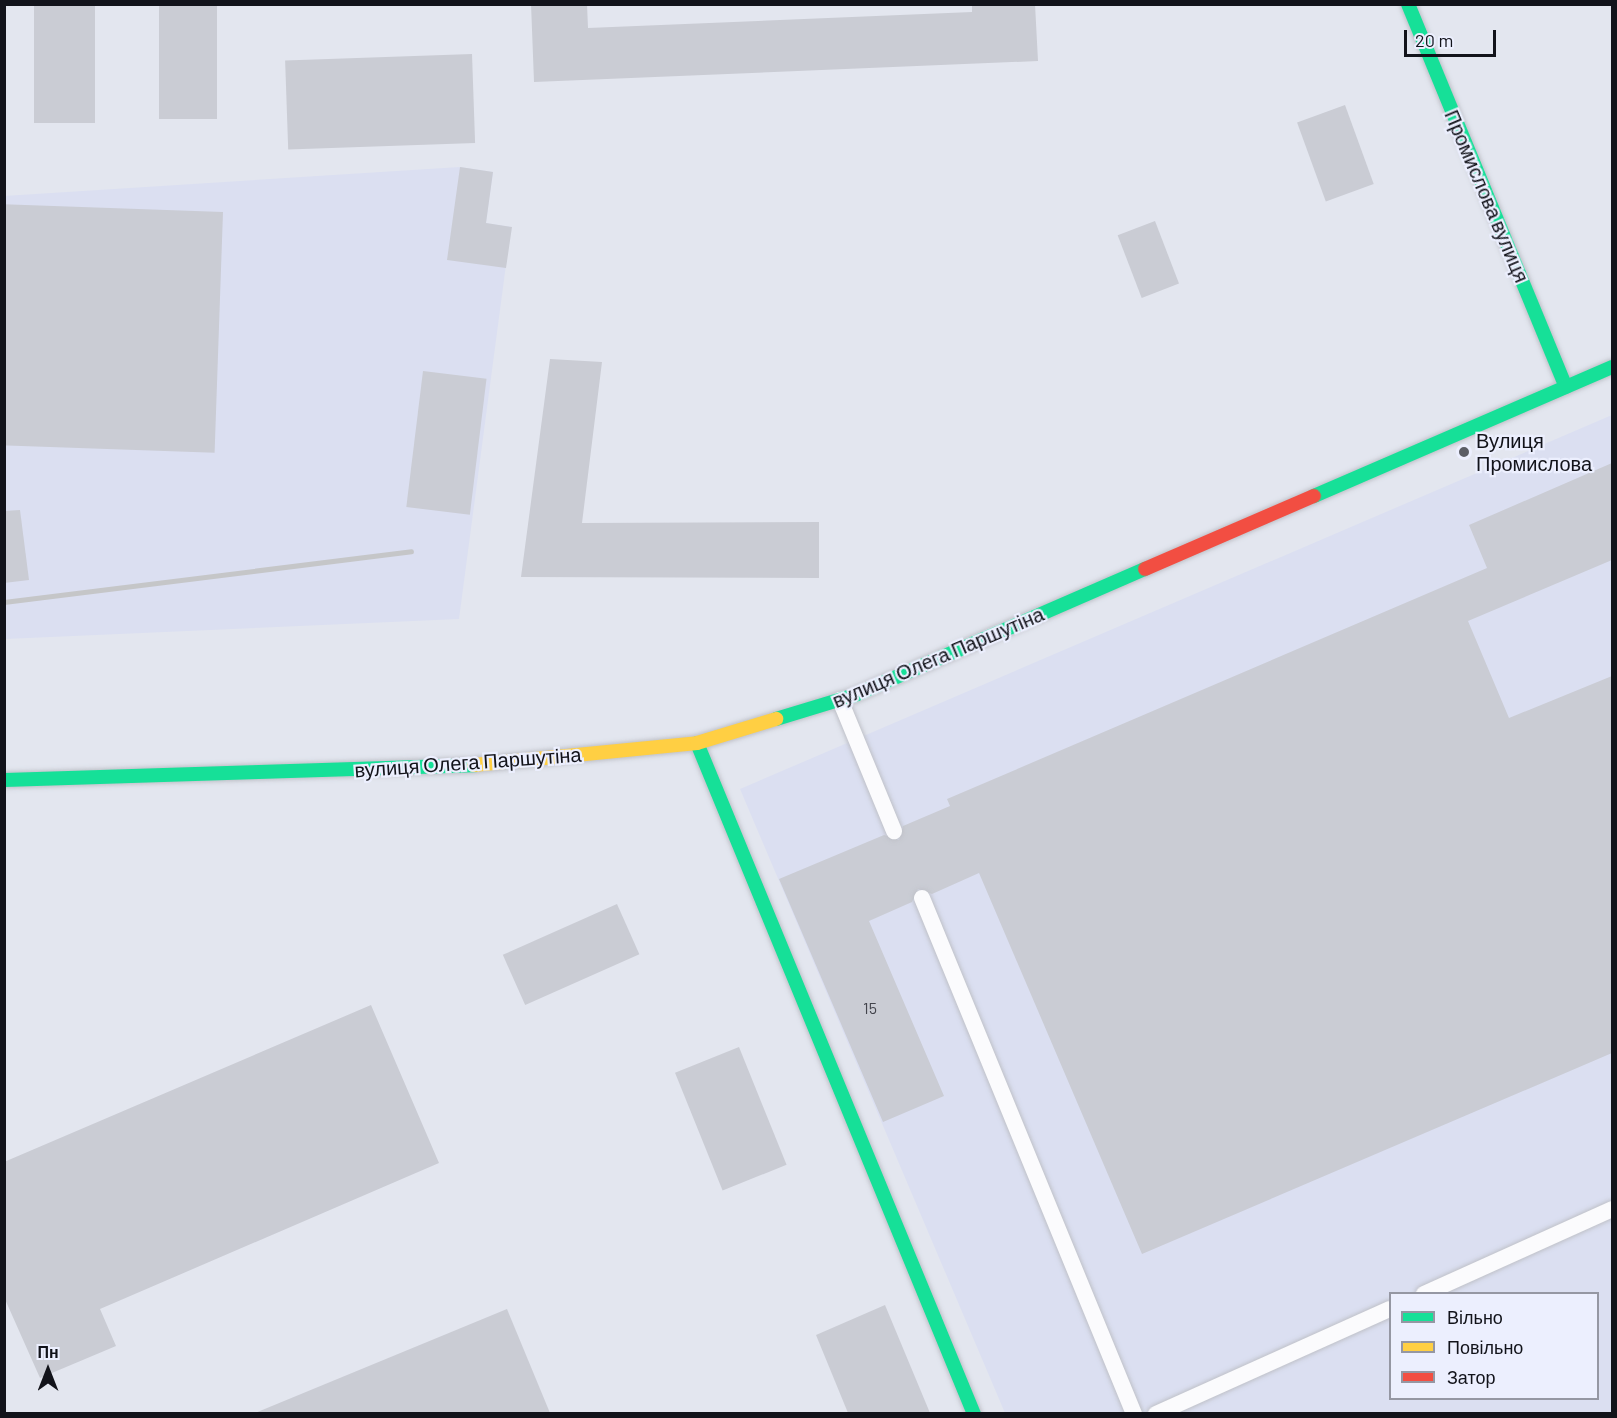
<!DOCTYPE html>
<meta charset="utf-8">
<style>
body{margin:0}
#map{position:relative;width:1617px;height:1418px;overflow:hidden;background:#e3e6ef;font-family:Barlow,sans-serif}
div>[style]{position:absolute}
.built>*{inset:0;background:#dbdff1}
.building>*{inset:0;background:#caccd4;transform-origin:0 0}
.roads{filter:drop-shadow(0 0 2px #bfc1c8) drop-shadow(0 0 2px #bfc1c8)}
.lane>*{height:16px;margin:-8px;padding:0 8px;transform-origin:8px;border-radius:8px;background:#fbfbfd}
.fast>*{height:14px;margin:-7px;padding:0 7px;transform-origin:7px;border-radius:7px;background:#16e098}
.slow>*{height:14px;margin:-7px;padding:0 7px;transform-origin:7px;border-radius:7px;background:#ffcf43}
.jam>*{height:14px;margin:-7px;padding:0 7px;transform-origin:7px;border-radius:7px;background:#f24e42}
.rail>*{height:4.5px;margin:-2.25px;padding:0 2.25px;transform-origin:2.25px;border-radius:2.25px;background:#c5c6c8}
.dots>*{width:16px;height:16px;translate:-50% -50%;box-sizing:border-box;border:3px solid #eceffe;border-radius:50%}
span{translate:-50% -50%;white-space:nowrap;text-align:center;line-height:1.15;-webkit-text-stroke:4.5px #eceffe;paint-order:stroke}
.number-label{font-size:16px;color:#43444c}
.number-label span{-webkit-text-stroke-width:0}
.street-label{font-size:20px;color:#12131a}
.poi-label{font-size:20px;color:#12131a}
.left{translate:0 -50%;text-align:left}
.frame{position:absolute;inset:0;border:6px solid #12131a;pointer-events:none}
.legend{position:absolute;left:1389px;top:1292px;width:210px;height:108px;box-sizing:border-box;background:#eceffe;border:2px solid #9597a3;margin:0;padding:8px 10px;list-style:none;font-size:18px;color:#12131a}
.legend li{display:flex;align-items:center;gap:12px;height:30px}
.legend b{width:30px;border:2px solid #9597a3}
.north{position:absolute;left:18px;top:1340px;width:60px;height:60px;-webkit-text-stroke:4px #eceffe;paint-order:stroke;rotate:0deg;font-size:16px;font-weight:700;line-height:24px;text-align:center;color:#12131a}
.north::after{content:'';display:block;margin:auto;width:21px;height:27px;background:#12131a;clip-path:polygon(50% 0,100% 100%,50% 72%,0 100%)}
.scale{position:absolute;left:1404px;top:30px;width:92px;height:27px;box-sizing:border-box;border:3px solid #12131a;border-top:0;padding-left:8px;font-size:18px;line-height:21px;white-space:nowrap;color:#12131a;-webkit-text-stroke:4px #eceffe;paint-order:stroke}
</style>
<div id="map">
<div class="built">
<i style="clip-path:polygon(460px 167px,493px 172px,486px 223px,511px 227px,459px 619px,5px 639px,4px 196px)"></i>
<i style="clip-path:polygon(evenodd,1612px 415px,1612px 1413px,1005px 1413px,740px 789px,1612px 415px,1390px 1294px,1598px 1294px,1598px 1398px,1390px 1398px,1390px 1294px)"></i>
</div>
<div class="building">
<i style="left:34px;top:4px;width:61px;height:119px"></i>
<i style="left:159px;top:4px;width:58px;height:115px"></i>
<i style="clip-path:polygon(531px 4px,587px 4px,588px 28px,972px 12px,972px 4px,1035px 4px,1038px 61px,534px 82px)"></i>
<i style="left:472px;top:54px;width:89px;height:187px;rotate:88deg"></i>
<i style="left:1345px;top:105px;width:84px;height:51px;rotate:70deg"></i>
<i style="clip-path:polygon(460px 167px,493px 172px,486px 223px,512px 227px,506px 268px,447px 260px)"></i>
<i style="left:223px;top:212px;width:241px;height:219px;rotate:92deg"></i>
<i style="left:1155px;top:221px;width:67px;height:40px;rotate:69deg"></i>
<i style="clip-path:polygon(550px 359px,602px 362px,582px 523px,819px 522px,819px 578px,521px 577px)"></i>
<i style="left:423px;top:371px;width:64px;height:137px;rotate:7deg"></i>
<i style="clip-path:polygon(1612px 463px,1612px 560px,1468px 621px,1509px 718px,1612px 676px,1612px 1053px,1142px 1254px,979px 873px,932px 894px,918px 889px,912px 902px,869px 921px,944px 1096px,883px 1122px,779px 879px,884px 835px,899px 840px,903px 826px,950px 806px,947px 799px,1487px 568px,1469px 525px)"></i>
<i style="clip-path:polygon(20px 510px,29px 580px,4px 583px,4px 511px)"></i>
<i style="left:617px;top:904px;width:55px;height:125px;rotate:66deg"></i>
<i style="clip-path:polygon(371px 1005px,439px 1163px,100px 1309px,116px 1346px,40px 1378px,4px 1297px,4px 1162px)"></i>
<i style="left:739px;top:1047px;width:127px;height:69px;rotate:68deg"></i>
<i style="clip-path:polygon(885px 1305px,930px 1413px,848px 1413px,816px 1335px)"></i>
<i style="clip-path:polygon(507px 1309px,550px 1413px,255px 1413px)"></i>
</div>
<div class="roads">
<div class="lane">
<i style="left:840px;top:700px;width:142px;rotate:67.6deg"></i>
<i style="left:922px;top:898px;width:558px;rotate:67.66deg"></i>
<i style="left:1424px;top:1294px;width:206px;rotate:-24.3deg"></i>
<i style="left:1156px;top:1414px;width:256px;rotate:-24.2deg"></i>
</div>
<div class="fast">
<i style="left:1408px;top:4px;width:414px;rotate:67.6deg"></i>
<i style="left:1314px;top:496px;width:325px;rotate:-23.4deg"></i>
<i style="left:776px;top:719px;width:83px;rotate:-16.9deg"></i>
<i style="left:855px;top:695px;width:316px;rotate:-23.5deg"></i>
<i style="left:697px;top:743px;width:726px;rotate:67.57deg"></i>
<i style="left:4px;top:780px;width:470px;rotate:-1.8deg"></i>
</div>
<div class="slow">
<i style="left:474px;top:765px;width:224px;rotate:-5.6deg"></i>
<i style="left:697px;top:743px;width:83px;rotate:-16.9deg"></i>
</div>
<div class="jam">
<i style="left:1145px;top:569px;width:184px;rotate:-23.4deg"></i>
</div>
</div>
<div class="rail">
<i style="left:4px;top:602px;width:410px;rotate:-7.1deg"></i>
</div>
<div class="dots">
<i style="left:1464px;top:452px;background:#5b5d65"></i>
</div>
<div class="number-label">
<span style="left:870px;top:1008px">15</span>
</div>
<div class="street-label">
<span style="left:1487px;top:196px;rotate:67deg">Промислова вулиця</span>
<span style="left:938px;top:657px;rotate:-23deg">вулиця Олега Паршутіна</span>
<span style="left:468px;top:762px;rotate:-4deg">вулиця Олега Паршутіна</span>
</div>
<div class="poi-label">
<span class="left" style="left:1476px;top:452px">Вулиця<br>Промислова</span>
</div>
<div class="frame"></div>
<ul class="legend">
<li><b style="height:8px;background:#16e098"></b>Вільно</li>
<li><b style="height:8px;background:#ffcf43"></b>Повільно</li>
<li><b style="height:8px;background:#f24e42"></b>Затор</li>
</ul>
<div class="north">Пн</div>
<div class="scale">20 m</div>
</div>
